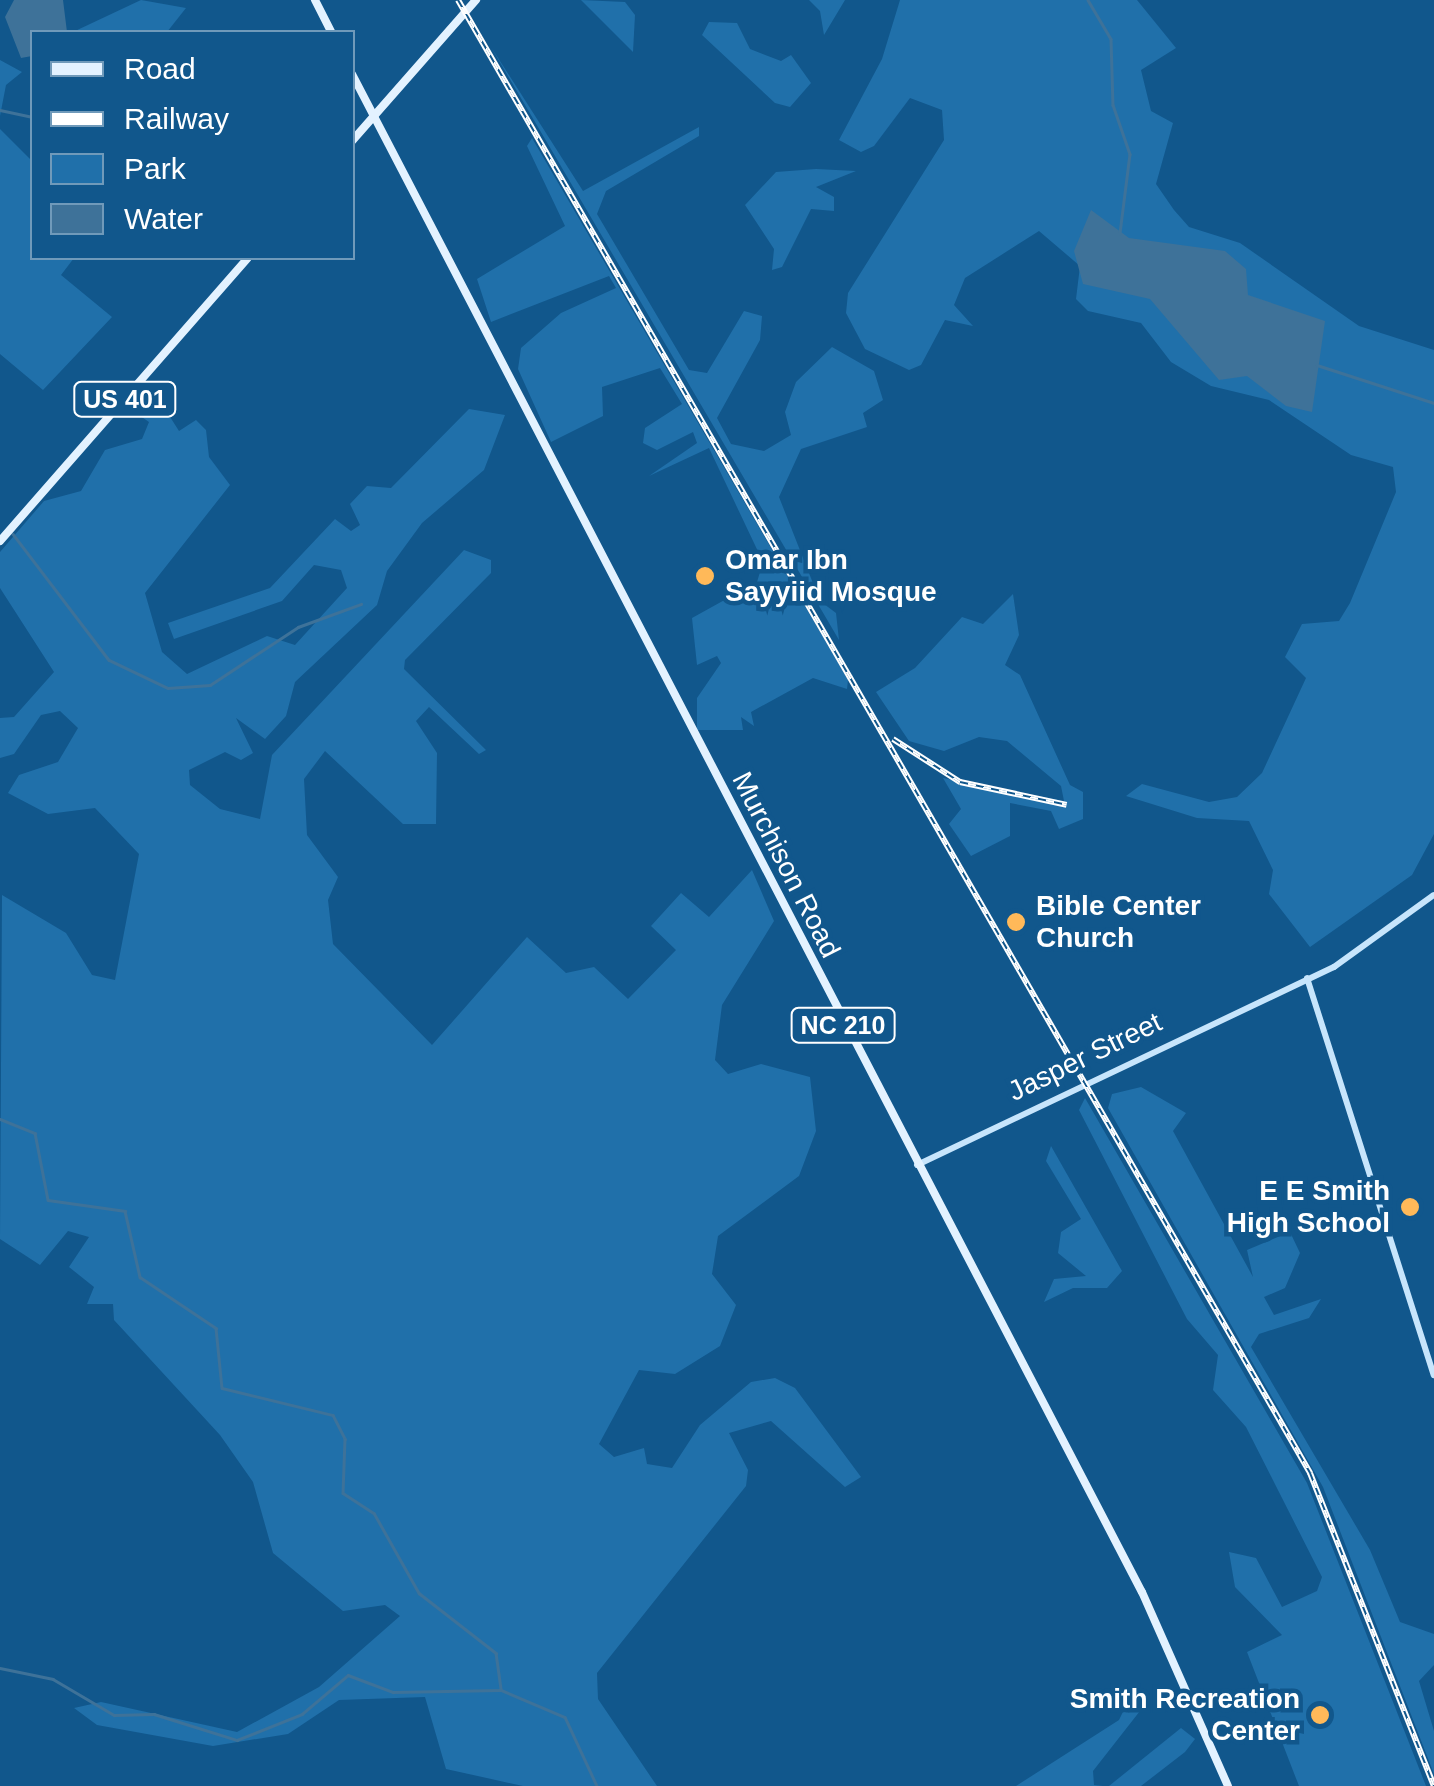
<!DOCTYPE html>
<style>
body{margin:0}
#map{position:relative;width:1434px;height:1786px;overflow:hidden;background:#11578c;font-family:Arial,sans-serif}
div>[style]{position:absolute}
.green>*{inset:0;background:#2070aa}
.water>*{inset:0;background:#3e7299}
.stream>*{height:2.5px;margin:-1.25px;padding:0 1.25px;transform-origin:1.25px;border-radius:1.25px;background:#3e7299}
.secondary>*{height:6px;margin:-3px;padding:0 3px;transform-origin:3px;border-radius:3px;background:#c7e5fc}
.primary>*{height:8px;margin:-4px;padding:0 4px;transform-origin:4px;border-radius:4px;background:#e3f2ff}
.rail>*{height:6px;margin-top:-3px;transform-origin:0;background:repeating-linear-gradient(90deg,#11578c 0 8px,#fff 0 16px);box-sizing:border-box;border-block:2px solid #fff}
.dots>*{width:28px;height:28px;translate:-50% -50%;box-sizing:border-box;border:5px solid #11578c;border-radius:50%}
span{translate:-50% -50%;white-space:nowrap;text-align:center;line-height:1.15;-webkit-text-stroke:9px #11578c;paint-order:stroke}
.shield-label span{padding:2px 8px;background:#11578c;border:2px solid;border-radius:8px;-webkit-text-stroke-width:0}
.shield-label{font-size:25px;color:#fff;font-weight:700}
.poi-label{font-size:28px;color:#fff;font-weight:700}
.left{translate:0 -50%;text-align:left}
.right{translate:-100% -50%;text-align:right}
.street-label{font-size:28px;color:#fff}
.legend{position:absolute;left:30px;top:30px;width:325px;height:230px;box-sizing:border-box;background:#11578c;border:2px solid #709aba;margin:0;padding:12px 18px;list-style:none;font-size:30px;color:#fff}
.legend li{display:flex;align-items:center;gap:20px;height:50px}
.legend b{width:50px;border:2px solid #709aba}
</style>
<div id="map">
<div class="green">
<i style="clip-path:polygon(141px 0,186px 8px,167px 32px,73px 32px)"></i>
<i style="clip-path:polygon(581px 0,625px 2px,635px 15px,633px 52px)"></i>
<i style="clip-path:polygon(809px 0,845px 0,824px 35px,820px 11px)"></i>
<i style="clip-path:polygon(900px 0,1137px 0,1176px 48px,1141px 70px,1151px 111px,1173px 123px,1156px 184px,1174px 210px,1189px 227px,1240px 243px,1359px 326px,1434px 350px,1434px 834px,1412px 875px,1310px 947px,1269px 894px,1273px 870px,1249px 821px,1197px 818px,1126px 796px,1142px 784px,1209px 802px,1237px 797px,1262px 773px,1306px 678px,1285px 657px,1302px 624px,1339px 621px,1350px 603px,1396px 492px,1393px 467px,1351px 455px,1269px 400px,1211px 386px,1171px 362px,1141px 323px,1088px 311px,1076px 299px,1080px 266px,1039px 231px,965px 278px,954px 305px,973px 326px,945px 320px,921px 365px,909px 370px,865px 349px,846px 313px,848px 293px,944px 140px,942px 110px,910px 98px,874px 146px,861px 152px,839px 140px,882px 59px)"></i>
<i style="clip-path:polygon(709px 22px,737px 23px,750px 49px,781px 61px,791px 55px,811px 83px,790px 107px,775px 103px,702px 35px)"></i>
<i style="clip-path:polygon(491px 47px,583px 191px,699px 127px,699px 136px,606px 191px,597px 214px,689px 370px,707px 373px,744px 311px,762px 316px,760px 340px,717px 418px,731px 444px,764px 451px,791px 435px,785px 412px,796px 382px,832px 347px,874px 371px,883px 400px,863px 413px,867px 427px,801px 449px,779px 497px,820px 601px,836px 613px,839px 640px)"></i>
<i style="clip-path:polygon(0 60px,22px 72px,6px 85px,0 116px)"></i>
<i style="clip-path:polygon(0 129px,32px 161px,32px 258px,74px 258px,61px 275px,112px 317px,43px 390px,0 354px)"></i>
<i style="clip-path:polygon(532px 138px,848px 680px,847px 689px,813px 678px,751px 712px,754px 726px,741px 717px,743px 730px,697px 730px,697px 698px,721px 663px,717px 656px,697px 665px,692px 618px,757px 582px,763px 562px,709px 448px,649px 476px,697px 443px,693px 432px,657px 450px,643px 443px,645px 428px,682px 404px,660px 368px,602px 387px,603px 416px,551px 442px,518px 369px,521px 348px,561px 313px,616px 288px,609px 276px,491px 322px,477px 279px,565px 226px,527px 146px)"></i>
<i style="clip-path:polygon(816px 169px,856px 171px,816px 187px,834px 197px,834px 211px,811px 209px,782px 267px,772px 270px,774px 249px,745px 205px,776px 172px)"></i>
<i style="clip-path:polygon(153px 390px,179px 431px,196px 420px,206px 430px,209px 457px,230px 485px,145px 593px,162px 652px,187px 674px,267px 636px,295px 645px,347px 588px,341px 570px,314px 565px,282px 601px,174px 639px,168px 623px,270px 588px,335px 519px,351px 531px,360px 525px,350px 504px,367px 486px,391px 488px,469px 409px,505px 415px,484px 470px,422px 523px,387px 571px,377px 605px,295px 682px,286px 716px,265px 739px,236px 718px,253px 753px,241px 760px,225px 752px,189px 770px,190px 785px,220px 809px,260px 819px,272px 755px,464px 550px,491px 560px,491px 573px,405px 660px,404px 669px,486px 750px,479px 754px,429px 707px,416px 721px,437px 753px,436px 824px,403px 824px,325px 751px,304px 779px,307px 835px,338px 877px,328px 900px,333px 944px,432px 1045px,527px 937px,566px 973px,594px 967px,628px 999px,676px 950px,651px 926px,681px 893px,709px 917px,752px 870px,774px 921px,722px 1005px,715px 1060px,728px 1074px,761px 1064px,810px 1077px,816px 1131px,799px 1176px,718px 1236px,712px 1274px,736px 1305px,720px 1346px,675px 1374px,639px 1370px,599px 1444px,614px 1457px,644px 1448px,647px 1464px,672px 1468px,700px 1425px,751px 1382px,775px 1378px,795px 1388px,861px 1477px,845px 1487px,771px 1421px,729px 1433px,748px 1470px,746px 1486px,597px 1673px,598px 1699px,657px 1786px,523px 1786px,446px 1769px,425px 1697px,339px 1700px,288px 1734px,213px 1746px,97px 1725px,74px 1708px,101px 1702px,237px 1732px,319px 1687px,400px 1616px,385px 1605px,343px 1611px,273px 1553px,253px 1482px,220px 1435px,114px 1320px,113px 1304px,87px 1304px,94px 1287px,69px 1267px,89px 1237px,68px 1231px,40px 1265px,0 1239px,2px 895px,66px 933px,92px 975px,115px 980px,139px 854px,95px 808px,48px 814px,8px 793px,19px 775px,58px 762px,78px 728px,60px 711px,41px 715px,14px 754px,0 758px,0 718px,14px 717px,54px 672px,0 588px,0 552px,44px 501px,81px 491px,105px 450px,142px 439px,149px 422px,127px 407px)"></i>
<i style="clip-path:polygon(1013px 594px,1019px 635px,1005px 665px,1020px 675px,1070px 785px,1083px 792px,1083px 819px,1059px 829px,1051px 811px,1010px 803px,1010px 836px,971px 856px,949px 824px,961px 809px,943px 778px,1064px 801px,1061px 786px,1007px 741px,979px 737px,944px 751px,909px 741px,876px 692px,915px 668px,962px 617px,983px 624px)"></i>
<i style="clip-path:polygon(1141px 1087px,1186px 1113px,1173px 1131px,1253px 1277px,1247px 1250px,1290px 1232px,1300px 1253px,1285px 1288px,1264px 1297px,1274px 1315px,1321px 1299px,1309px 1318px,1259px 1334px,1251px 1347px,1370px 1550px,1400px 1622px,1434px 1634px,1434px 1665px,1419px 1681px,1434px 1731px,1434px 1774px,1323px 1487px,1108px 1108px,1112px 1094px)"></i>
<i style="clip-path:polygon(1085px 1098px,1307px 1483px,1426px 1786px,1299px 1786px,1247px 1652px,1282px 1635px,1235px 1587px,1229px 1552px,1256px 1558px,1282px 1607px,1317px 1591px,1322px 1577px,1246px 1427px,1213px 1390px,1218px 1355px,1187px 1319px,1079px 1110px)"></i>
<i style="clip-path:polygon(1051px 1146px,1122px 1271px,1107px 1288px,1073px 1288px,1044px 1302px,1054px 1279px,1086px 1276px,1058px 1253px,1061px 1232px,1081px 1219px,1046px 1161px)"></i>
<i style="clip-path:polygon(1135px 1687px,1147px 1702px,1093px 1771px,1094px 1785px,1103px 1786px,1016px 1786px,1119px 1720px)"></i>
<i style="clip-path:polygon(1181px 1728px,1195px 1739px,1185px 1752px,1141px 1786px,1109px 1786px)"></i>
</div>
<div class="water">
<i style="clip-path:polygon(14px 0,63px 0,67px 32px,32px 32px,32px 56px,21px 58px,5px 17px)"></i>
<i style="clip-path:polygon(1091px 210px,1129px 238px,1225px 251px,1246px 269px,1248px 295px,1325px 321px,1312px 412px,1286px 406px,1247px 376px,1219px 380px,1150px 299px,1083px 284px,1074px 251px)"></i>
</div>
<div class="stream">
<i style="left:1088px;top:0;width:45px;rotate:59.5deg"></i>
<i style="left:1111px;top:39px;width:66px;rotate:88.3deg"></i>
<i style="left:1113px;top:105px;width:52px;rotate:70.9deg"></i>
<i style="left:1130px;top:154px;width:80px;rotate:97.2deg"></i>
<i style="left:0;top:110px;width:33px;rotate:12deg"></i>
<i style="left:1317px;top:365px;width:123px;rotate:18deg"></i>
<i style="left:13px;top:534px;width:158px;rotate:52.7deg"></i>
<i style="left:109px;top:660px;width:65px;rotate:25.4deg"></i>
<i style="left:168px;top:688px;width:42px;rotate:-4.1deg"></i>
<i style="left:210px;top:685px;width:105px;rotate:-33.4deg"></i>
<i style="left:298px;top:627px;width:67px;rotate:-20.1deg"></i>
<i style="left:0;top:1119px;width:38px;rotate:22deg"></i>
<i style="left:35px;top:1133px;width:68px;rotate:79deg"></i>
<i style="left:48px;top:1200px;width:78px;rotate:8.1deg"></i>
<i style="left:125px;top:1211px;width:68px;rotate:77.2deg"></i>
<i style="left:140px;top:1277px;width:92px;rotate:33.9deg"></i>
<i style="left:216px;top:1328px;width:60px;rotate:84.3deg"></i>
<i style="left:222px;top:1388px;width:114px;rotate:13.7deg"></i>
<i style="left:333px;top:1415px;width:27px;rotate:63deg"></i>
<i style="left:345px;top:1439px;width:54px;rotate:92.1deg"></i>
<i style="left:343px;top:1493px;width:37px;rotate:33deg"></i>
<i style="left:374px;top:1513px;width:92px;rotate:60.6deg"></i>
<i style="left:419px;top:1593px;width:98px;rotate:37.9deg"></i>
<i style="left:496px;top:1653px;width:37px;rotate:82deg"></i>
<i style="left:501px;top:1690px;width:69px;rotate:22.9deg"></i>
<i style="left:565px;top:1717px;width:76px;rotate:65.1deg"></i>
<i style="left:0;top:1668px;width:54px;rotate:11.7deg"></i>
<i style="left:53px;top:1679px;width:71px;rotate:30.5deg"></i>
<i style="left:114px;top:1715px;width:40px;rotate:-1.4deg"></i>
<i style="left:154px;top:1714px;width:87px;rotate:17.4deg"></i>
<i style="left:237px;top:1740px;width:70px;rotate:-21.8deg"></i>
<i style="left:302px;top:1714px;width:60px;rotate:-40.3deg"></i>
<i style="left:348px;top:1675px;width:48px;rotate:20.7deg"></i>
<i style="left:393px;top:1692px;width:107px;rotate:-1.1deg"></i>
</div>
<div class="secondary">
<i style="left:1307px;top:978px;width:417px;rotate:72.3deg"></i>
<i style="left:917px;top:1165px;width:462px;rotate:-25.4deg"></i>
<i style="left:1334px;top:967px;width:123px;rotate:-35.8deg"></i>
</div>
<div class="primary">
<i style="left:315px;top:0;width:36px;rotate:63deg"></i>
<i style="left:352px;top:74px;width:1711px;rotate:62.51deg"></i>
<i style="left:1142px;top:1592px;width:212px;rotate:66.1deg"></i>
<i style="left:352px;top:141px;width:188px;rotate:-48.7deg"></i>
<i style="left:0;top:541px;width:376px;rotate:-48.8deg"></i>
</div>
<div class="rail">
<i style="left:458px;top:0;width:1702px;rotate:59.95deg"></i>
<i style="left:1310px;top:1473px;width:337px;rotate:68.4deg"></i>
<i style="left:893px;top:739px;width:80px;rotate:32.7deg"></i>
<i style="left:960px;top:782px;width:109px;rotate:12.1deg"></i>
</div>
<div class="dots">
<i style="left:705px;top:576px;background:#ffb959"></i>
<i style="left:1016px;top:922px;background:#ffb959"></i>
<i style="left:1410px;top:1207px;background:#ffb959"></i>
<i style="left:1320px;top:1715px;background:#ffb959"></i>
</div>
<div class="shield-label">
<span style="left:125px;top:399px">US 401</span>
<span style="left:843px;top:1025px">NC 210</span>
</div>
<div class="poi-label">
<span class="left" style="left:725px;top:576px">Omar Ibn<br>Sayyiid Mosque</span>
<span class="left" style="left:1036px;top:922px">Bible Center<br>Church</span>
<span class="right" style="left:1390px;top:1207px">E E Smith<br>High School</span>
<span class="right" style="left:1300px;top:1715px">Smith Recreation<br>Center</span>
</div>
<div class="street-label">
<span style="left:786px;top:865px;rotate:63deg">Murchison Road</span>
<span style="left:1085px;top:1057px;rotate:-26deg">Jasper Street</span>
</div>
<ul class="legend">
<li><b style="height:12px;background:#e3f2ff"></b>Road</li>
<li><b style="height:12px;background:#fff"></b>Railway</li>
<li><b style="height:28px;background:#2070aa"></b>Park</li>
<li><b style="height:28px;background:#3e7299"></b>Water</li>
</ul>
</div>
